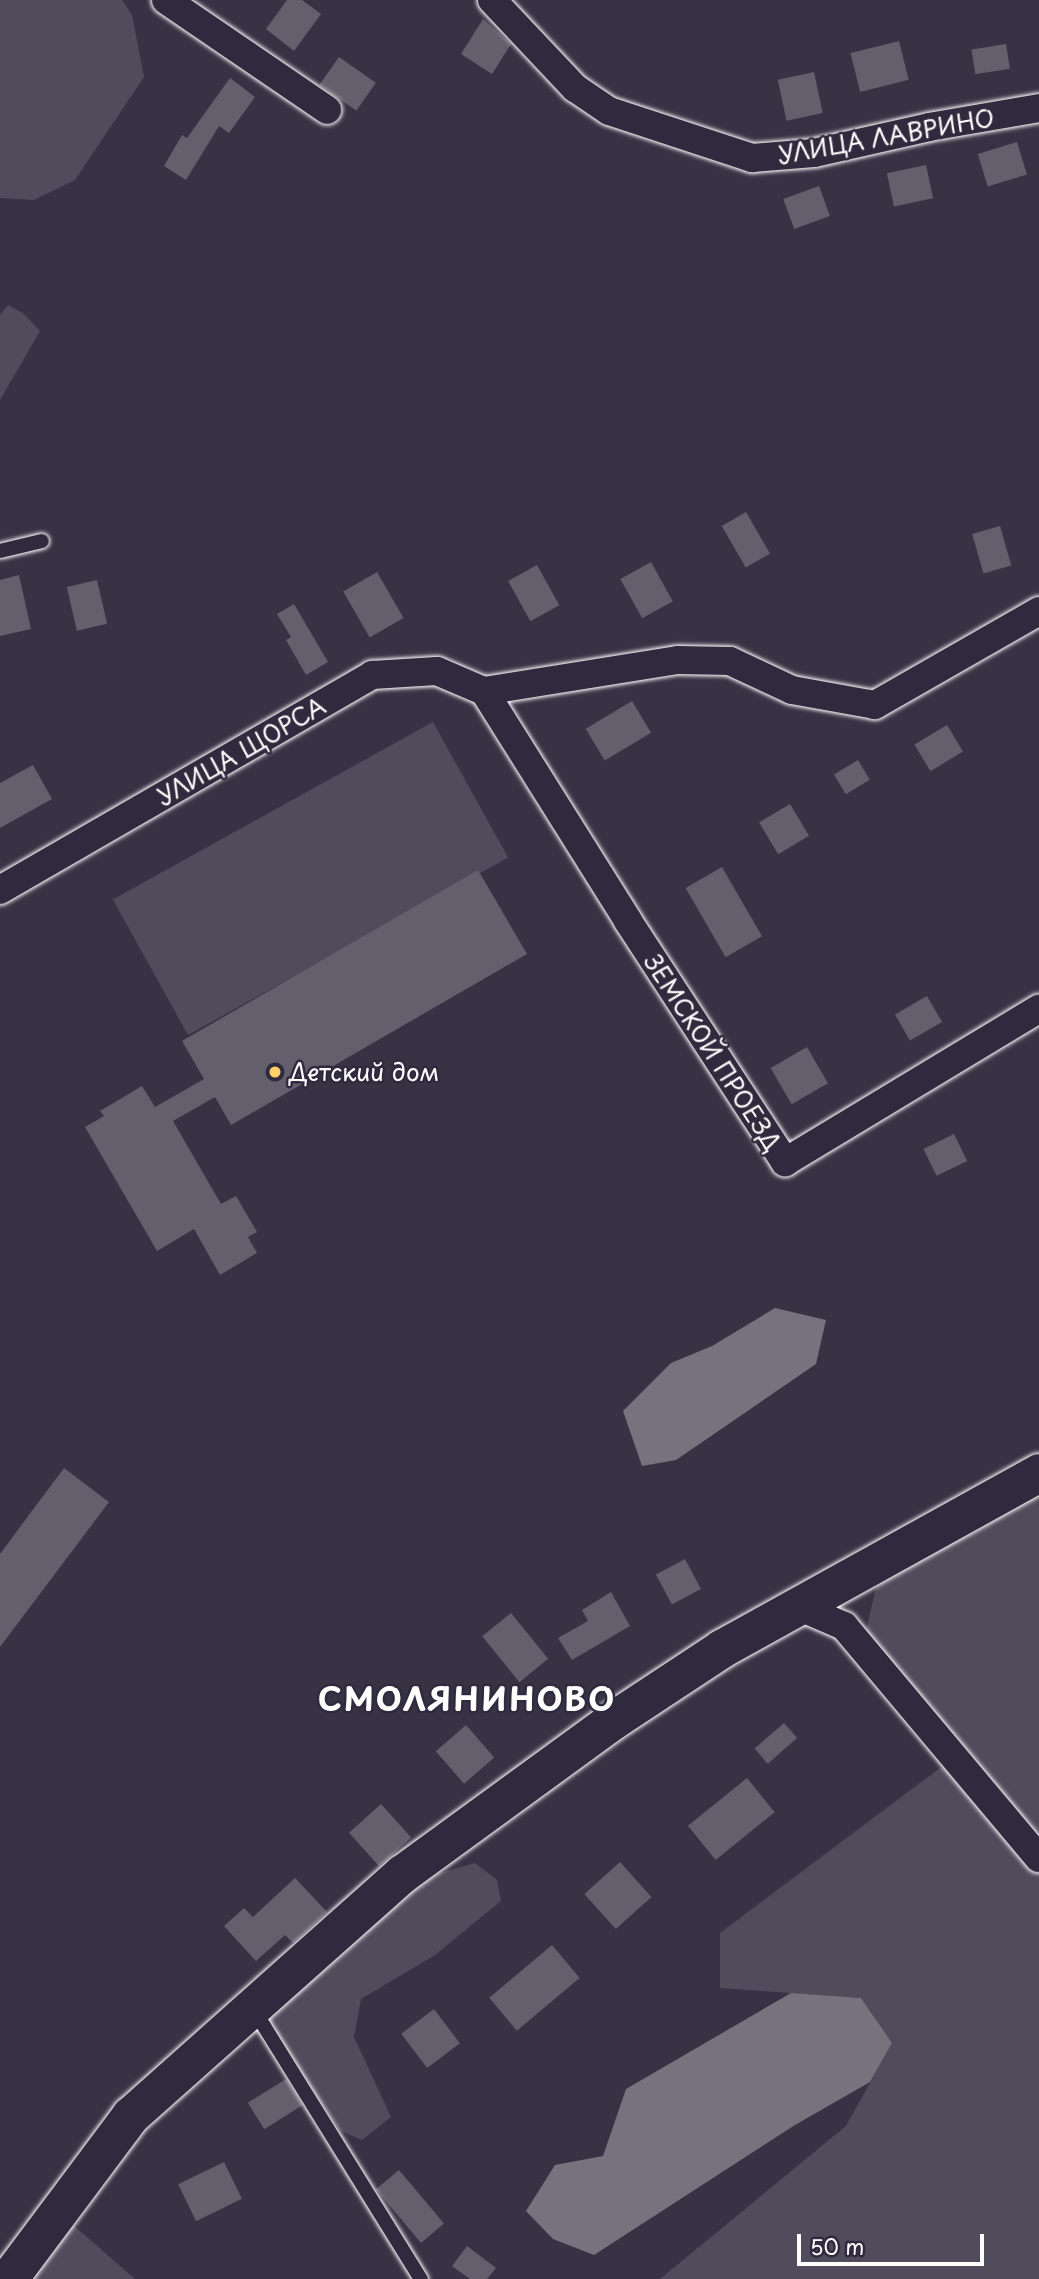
<!DOCTYPE html>
<meta charset="utf-8">
<style>
body{margin:0}
#map{position:relative;width:1039px;height:2279px;overflow:hidden;background:#373345;font-family:"Playpen Sans",sans-serif}
div>[style]{position:absolute}
.green>*{inset:0;background:#514c5c;transform-origin:0 0}
.water>*{inset:0;background:#76737f}
.building>*{inset:0;background:#635f6d;transform-origin:0 0}
.roads{filter:drop-shadow(0 0 2px #fff) drop-shadow(0 0 2px #fff)}
.lane>*{height:14px;margin:-7px;padding:0 7px;transform-origin:7px;border-radius:7px;background:#2f2a3d}
.street>*{height:28px;margin:-14px;padding:0 14px;transform-origin:14px;border-radius:14px;background:#2f2a3d}
.secondary>*{height:38px;margin:-19px;padding:0 19px;transform-origin:19px;border-radius:19px;background:#2f2a3d}
.dots>*{width:19px;height:19px;translate:-50% -50%;box-sizing:border-box;border:4px solid #2f2a3d;border-radius:50%}
span{translate:-50% -50%;white-space:nowrap;text-align:center;line-height:1.15;-webkit-text-stroke:5px #2f2a3d;paint-order:stroke}
.street-label{font-size:24px;color:#fff}
.poi-label{font-size:24px;color:#fff}
.left{translate:0 -50%;text-align:left}
.district-label{font-size:32px;color:#fff;font-weight:700;letter-spacing:2px}
.scale{position:absolute;left:797px;top:2234px;width:187px;height:32px;box-sizing:border-box;border:4px solid #fff;border-top:0;padding-left:9px;font-size:21px;line-height:24px;white-space:nowrap;color:#fff;-webkit-text-stroke:5px #2f2a3d;paint-order:stroke}
</style>
<div id="map">
<div class="green">
<i style="clip-path:polygon(0 0,122px 0,132px 15px,144px 77px,75px 180px,34px 200px,0 198px)"></i>
<i style="clip-path:polygon(8px 305px,23px 313px,40px 331px,0 400px,0 315px)"></i>
<i style="left:433px;top:722px;width:155px;height:366px;rotate:61deg"></i>
<i style="clip-path:polygon(1039px 1480px,1039px 2279px,660px 2279px,846px 2126px,892px 2043px,861px 1998px,720px 1988px,720px 1933px,952px 1759px,865px 1635px,876px 1588px,939px 1529px)"></i>
<i style="clip-path:polygon(475px 1863px,497px 1880px,501px 1901px,435px 1955px,361px 1999px,354px 2037px,391px 2117px,362px 2140px,341px 2131px,271px 2032px,271px 2008px,422px 1878px)"></i>
<i style="clip-path:polygon(72px 2224px,135px 2279px,33px 2279px)"></i>
</div>
<div class="water">
<i style="clip-path:polygon(775px 1308px,826px 1320px,816px 1364px,676px 1460px,642px 1466px,623px 1411px,671px 1363px,712px 1346px)"></i>
<i style="clip-path:polygon(791px 1993px,861px 1998px,892px 2043px,870px 2082px,795px 2125px,594px 2255px,553px 2239px,526px 2211px,555px 2165px,603px 2156px,626px 2089px)"></i>
</div>
<div class="building">
<i style="clip-path:polygon(287px 0,302px 0,321px 14px,294px 51px,266px 29px)"></i>
<i style="clip-path:polygon(483px 19px,511px 44px,492px 74px,461px 54px)"></i>
<i style="left:899px;top:41px;width:40px;height:50px;rotate:76deg"></i>
<i style="left:1006px;top:44px;width:25px;height:35px;rotate:81deg"></i>
<i style="left:339px;top:57px;width:45px;height:34px;rotate:35deg"></i>
<i style="left:814px;top:72px;width:42px;height:37px;rotate:78deg"></i>
<i style="clip-path:polygon(230px 78px,255px 97px,229px 133px,219px 126px,186px 180px,164px 166px,182px 135px,187px 138px)"></i>
<i style="left:1017px;top:142px;width:34px;height:41px;rotate:73deg"></i>
<i style="left:926px;top:165px;width:34px;height:40px;rotate:78deg"></i>
<i style="left:819px;top:186px;width:32px;height:38px;rotate:70deg"></i>
<i style="left:746px;top:512px;width:48px;height:28px;rotate:60deg"></i>
<i style="left:1000px;top:526px;width:41px;height:29px;rotate:74deg"></i>
<i style="left:651px;top:562px;width:45px;height:35px;rotate:61deg"></i>
<i style="left:537px;top:565px;width:46px;height:33px;rotate:61deg"></i>
<i style="left:377px;top:572px;width:53px;height:39px;rotate:60deg"></i>
<i style="clip-path:polygon(19px 575px,31px 629px,0 636px,0 580px)"></i>
<i style="left:97px;top:580px;width:45px;height:31px;rotate:77deg"></i>
<i style="clip-path:polygon(294px 604px,328px 662px,306px 675px,286px 640px,291px 637px,277px 614px)"></i>
<i style="left:632px;top:701px;width:37px;height:54px;rotate:59deg"></i>
<i style="left:947px;top:725px;width:31px;height:38px;rotate:59deg"></i>
<i style="left:858px;top:760px;width:23px;height:28px;rotate:59deg"></i>
<i style="clip-path:polygon(33px 765px,52px 799px,0 828px,0 783px)"></i>
<i style="left:790px;top:804px;width:37px;height:36px;rotate:59deg"></i>
<i style="left:722px;top:867px;width:80px;height:42px;rotate:60deg"></i>
<i style="clip-path:polygon(478px 870px,527px 954px,231px 1125px,215px 1097px,173px 1121px,221px 1204px,236px 1196px,257px 1232px,248px 1237px,257px 1253px,220px 1275px,194px 1229px,157px 1251px,85px 1127px,104px 1116px,100px 1111px,142px 1086px,155px 1107px,204px 1079px,182px 1041px)"></i>
<i style="left:927px;top:996px;width:30px;height:37px;rotate:60deg"></i>
<i style="left:807px;top:1047px;width:42px;height:42px;rotate:60deg"></i>
<i style="left:954px;top:1134px;width:30px;height:34px;rotate:64deg"></i>
<i style="clip-path:polygon(64px 1468px,109px 1502px,0 1647px,0 1554px)"></i>
<i style="left:685px;top:1559px;width:34px;height:33px;rotate:62deg"></i>
<i style="clip-path:polygon(611px 1592px,630px 1626px,572px 1660px,558px 1638px,588px 1621px,582px 1610px)"></i>
<i style="left:511px;top:1613px;width:59px;height:37px;rotate:51deg"></i>
<i style="left:784px;top:1723px;width:20px;height:39px;rotate:49deg"></i>
<i style="left:466px;top:1725px;width:43px;height:40px;rotate:49deg"></i>
<i style="left:747px;top:1778px;width:44px;height:76px;rotate:51deg"></i>
<i style="left:381px;top:1804px;width:45px;height:43px;rotate:48deg"></i>
<i style="left:620px;top:1862px;width:47px;height:48px;rotate:48deg"></i>
<i style="clip-path:polygon(295px 1878px,327px 1912px,293px 1943px,285px 1935px,256px 1961px,224px 1926px,244px 1908px,253px 1917px)"></i>
<i style="left:552px;top:1945px;width:43px;height:82px;rotate:50deg"></i>
<i style="left:434px;top:2009px;width:43px;height:41px;rotate:53deg"></i>
<i style="left:286px;top:2079px;width:31px;height:45px;rotate:58deg"></i>
<i style="left:224px;top:2162px;width:41px;height:51px;rotate:64deg"></i>
<i style="left:399px;top:2170px;width:70px;height:30px;rotate:50deg"></i>
<i style="clip-path:polygon(467px 2246px,496px 2268px,487px 2279px,470px 2279px,452px 2266px)"></i>
</div>
<div class="roads">
<div class="lane">
<i style="left:0;top:551px;width:43px;rotate:-13.4deg"></i>
<i style="left:254px;top:2010px;width:317px;rotate:58.2deg"></i>
</div>
<div class="street">
<i style="left:166px;top:0;width:195px;rotate:34.3deg"></i>
<i style="left:492px;top:0;width:121px;rotate:46.7deg"></i>
<i style="left:575px;top:88px;width:41px;rotate:34.1deg"></i>
<i style="left:609px;top:111px;width:151px;rotate:18.2deg"></i>
<i style="left:752px;top:158px;width:62px;rotate:-4.6deg"></i>
<i style="left:814px;top:153px;width:118px;rotate:-12.7deg"></i>
<i style="left:929px;top:127px;width:112px;rotate:-9.8deg"></i>
<i style="left:484px;top:691px;width:271px;rotate:57.9deg"></i>
<i style="left:628px;top:921px;width:288px;rotate:56.9deg"></i>
<i style="left:785px;top:1162px;width:297px;rotate:-31.1deg"></i>
<i style="left:0;top:890px;width:430px;rotate:-30deg"></i>
<i style="left:372px;top:675px;width:65px;rotate:-3.5deg"></i>
<i style="left:437px;top:671px;width:51px;rotate:23.1deg"></i>
<i style="left:484px;top:691px;width:196px;rotate:-9.1deg"></i>
<i style="left:678px;top:660px;width:52px;rotate:1.1deg"></i>
<i style="left:730px;top:661px;width:68px;rotate:25.1deg"></i>
<i style="left:792px;top:690px;width:84px;rotate:10.2deg"></i>
<i style="left:875px;top:705px;width:189px;rotate:-29.8deg"></i>
<i style="left:800px;top:1607px;width:48px;rotate:23.4deg"></i>
<i style="left:844px;top:1626px;width:303px;rotate:50deg"></i>
</div>
<div class="secondary">
<i style="left:9px;top:2279px;width:204px;rotate:-53.2deg"></i>
<i style="left:131px;top:2116px;width:364px;rotate:-41.7deg"></i>
<i style="left:403px;top:1874px;width:260px;rotate:-36.1deg"></i>
<i style="left:613px;top:1721px;width:131px;rotate:-33.4deg"></i>
<i style="left:722px;top:1649px;width:363px;rotate:-29deg"></i>
</div>
</div>
<div class="dots">
<i style="left:275px;top:1072px;background:#ffd166"></i>
</div>
<div class="street-label">
<span style="left:886px;top:136px;rotate:-10deg">УЛИЦА ЛАВРИНО</span>
<span style="left:241px;top:751px;rotate:-30deg">УЛИЦА ЩОРСА</span>
<span style="left:713px;top:1052px;rotate:57deg">ЗЕМСКОЙ ПРОЕЗД</span>
</div>
<div class="poi-label">
<span class="left" style="left:289px;top:1072px">Детский дом</span>
</div>
<div class="district-label">
<span style="left:467px;top:1698px">СМОЛЯНИНОВО</span>
</div>
<div class="scale">50 m</div>
</div>
